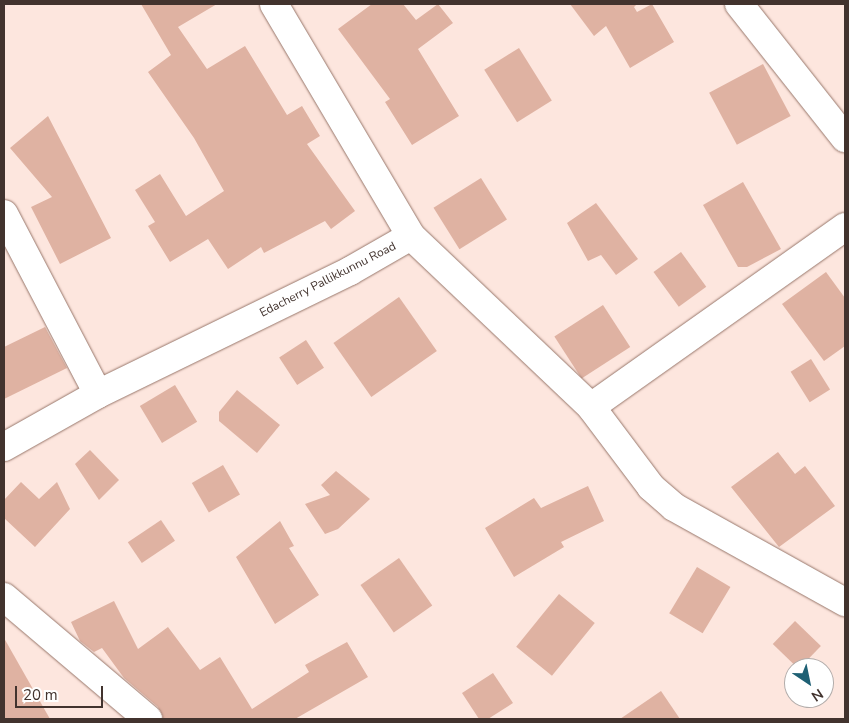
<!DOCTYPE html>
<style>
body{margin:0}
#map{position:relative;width:849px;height:723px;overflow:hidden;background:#fde6de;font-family:"Nunito Sans",sans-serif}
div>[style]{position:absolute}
.building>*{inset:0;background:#dfb2a2;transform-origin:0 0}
.roads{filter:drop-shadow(0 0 1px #98776b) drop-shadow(0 0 1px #98776b)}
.minor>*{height:28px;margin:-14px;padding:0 14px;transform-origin:14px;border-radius:14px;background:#fff}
.major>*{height:28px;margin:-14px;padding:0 14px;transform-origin:14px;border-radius:14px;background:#fff}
span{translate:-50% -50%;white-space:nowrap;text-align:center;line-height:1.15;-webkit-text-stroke:4px #fff;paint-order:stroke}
.street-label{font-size:12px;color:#42332e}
.frame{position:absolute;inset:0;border:5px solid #42332e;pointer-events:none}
.north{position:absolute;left:784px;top:658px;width:50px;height:50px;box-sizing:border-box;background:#fff;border:1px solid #b3adab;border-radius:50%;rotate:146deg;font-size:14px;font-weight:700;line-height:20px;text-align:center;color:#42332e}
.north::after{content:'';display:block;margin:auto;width:18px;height:22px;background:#1e6074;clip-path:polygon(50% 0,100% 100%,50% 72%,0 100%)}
.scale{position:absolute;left:15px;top:686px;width:88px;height:22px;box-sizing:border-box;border:2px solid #42332e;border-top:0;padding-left:6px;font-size:15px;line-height:18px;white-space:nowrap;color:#42332e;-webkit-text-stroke:4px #fff;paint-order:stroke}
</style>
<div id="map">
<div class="building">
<i style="clip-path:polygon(141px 4px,217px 4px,178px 27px,207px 69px,245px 46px,287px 115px,302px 106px,320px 136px,307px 144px,355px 211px,331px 229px,325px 221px,264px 253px,261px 247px,228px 269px,208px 239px,170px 262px,148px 226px,155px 222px,135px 190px,160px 174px,186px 216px,224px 191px,194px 138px,148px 72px,171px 55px)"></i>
<i style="clip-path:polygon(372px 4px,403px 4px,416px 20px,438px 4px,453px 23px,418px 49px,459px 116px,412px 145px,385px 102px,390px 99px,338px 29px)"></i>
<i style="clip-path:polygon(570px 4px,637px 4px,634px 7px,637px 12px,652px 4px,674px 42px,630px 68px,606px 26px,594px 36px)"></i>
<i style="left:519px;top:48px;width:62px;height:41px;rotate:58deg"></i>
<i style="left:763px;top:64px;width:59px;height:61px;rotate:62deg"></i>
<i style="clip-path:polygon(48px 116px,111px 238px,60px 264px,31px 207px,52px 197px,10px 148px)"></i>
<i style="left:481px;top:178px;width:49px;height:56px;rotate:58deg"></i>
<i style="clip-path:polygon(743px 182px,781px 249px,747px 267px,738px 267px,703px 205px)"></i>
<i style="clip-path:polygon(596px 203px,638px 259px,616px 275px,601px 255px,588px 261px,567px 223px)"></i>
<i style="left:681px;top:252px;width:43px;height:34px;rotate:54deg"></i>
<i style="clip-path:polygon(826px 272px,845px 298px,845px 346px,824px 361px,782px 304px)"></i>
<i style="left:399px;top:297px;width:66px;height:80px;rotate:55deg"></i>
<i style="left:603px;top:305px;width:50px;height:58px;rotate:57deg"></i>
<i style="clip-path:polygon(45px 327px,67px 368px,4px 399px,4px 347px)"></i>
<i style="left:306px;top:340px;width:33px;height:32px;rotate:57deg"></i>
<i style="left:811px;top:359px;width:36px;height:24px;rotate:58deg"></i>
<i style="left:175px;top:385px;width:43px;height:41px;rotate:59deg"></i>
<i style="clip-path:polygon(237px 390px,280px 425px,257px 453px,219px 421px,219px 412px)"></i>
<i style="clip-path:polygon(90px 450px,119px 480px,99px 500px,75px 464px)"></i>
<i style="clip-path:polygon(778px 452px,795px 474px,805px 466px,835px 506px,779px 547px,731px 487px)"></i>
<i style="left:223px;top:465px;width:34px;height:36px;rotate:60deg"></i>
<i style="clip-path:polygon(336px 471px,370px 499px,338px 529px,325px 534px,305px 504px,330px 495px,321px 485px)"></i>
<i style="clip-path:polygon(21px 482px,39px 499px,57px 482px,70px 509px,35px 547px,4px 518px,4px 500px)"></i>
<i style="clip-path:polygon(588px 486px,604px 521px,561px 542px,564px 547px,514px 577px,485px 528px,534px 498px,541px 508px)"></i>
<i style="left:161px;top:520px;width:25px;height:40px;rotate:56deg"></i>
<i style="clip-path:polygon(280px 521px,294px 546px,289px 548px,319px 595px,275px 624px,236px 557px)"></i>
<i style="left:399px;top:558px;width:58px;height:47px;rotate:55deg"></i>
<i style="left:697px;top:567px;width:39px;height:54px;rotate:31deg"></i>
<i style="left:559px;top:594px;width:46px;height:68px;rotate:39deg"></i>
<i style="clip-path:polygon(114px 601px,138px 649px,168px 627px,200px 670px,220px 657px,252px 709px,309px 672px,305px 665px,347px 642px,368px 677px,295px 719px,163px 719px,158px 707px,124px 678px,102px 648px,94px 652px,80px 641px,71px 622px)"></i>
<i style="left:795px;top:621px;width:36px;height:32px;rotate:44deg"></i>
<i style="clip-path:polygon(4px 638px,50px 719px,4px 719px)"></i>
<i style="clip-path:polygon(493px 673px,513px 703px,488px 719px,479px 719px,462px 693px)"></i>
<i style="clip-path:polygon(661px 691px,680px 719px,620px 719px)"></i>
</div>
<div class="roads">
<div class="minor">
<i style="left:739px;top:4px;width:171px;rotate:51.7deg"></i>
<i style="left:4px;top:214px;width:203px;rotate:62.4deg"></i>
<i style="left:845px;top:227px;width:311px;rotate:144.7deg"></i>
<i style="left:591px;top:407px;width:100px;rotate:53.1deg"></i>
<i style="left:651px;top:487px;width:30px;rotate:41deg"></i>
<i style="left:674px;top:507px;width:196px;rotate:29.1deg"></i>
<i style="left:411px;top:236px;width:248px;rotate:43.5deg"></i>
<i style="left:4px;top:597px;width:189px;rotate:40.3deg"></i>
</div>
<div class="major">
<i style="left:4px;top:447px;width:108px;rotate:-29.4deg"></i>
<i style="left:98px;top:394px;width:280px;rotate:-26deg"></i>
<i style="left:350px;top:271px;width:70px;rotate:-29.8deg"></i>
<i style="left:411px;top:236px;width:269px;rotate:-120.6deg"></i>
</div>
</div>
<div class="street-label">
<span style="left:328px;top:280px;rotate:-27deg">Edacherry Pallikkunnu Road</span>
</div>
<div class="frame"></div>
<div class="north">N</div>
<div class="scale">20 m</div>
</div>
